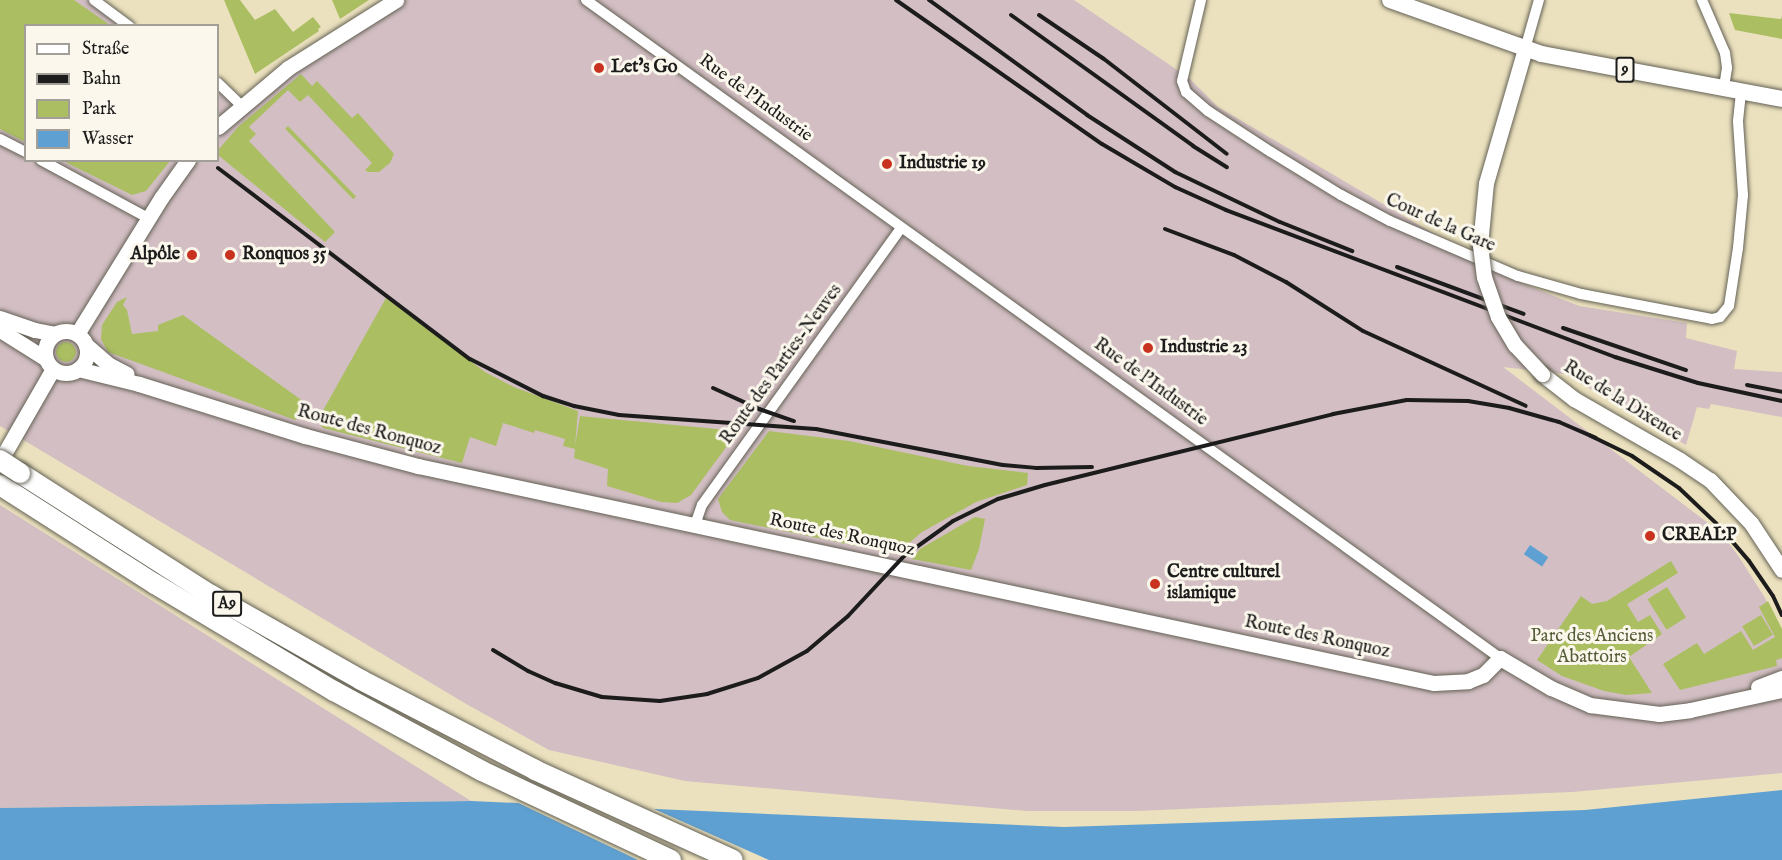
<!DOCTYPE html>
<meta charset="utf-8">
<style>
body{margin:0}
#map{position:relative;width:1782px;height:860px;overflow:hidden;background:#ebe1be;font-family:"IM FELL English",serif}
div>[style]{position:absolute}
.industrial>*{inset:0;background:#d2bec3}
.green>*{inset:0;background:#abbf62;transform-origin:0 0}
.round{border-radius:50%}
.water>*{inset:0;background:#5fa0d2;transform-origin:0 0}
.pier>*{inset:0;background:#ebe1be}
.roads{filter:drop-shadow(0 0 2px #646155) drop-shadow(0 0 2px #646155)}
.street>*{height:10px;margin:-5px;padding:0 5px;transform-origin:5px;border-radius:5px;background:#fff}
.secondary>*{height:15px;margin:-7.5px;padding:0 7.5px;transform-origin:7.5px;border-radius:7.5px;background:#fff}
.secondary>.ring{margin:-7.5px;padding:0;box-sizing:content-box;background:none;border:15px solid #fff;border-radius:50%}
.primary>*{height:16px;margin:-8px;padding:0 8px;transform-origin:8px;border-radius:8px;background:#fff}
.highway>*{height:20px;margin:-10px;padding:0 10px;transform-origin:10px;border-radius:10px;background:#fff}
.rail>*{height:4px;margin:-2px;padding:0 2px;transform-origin:2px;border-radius:2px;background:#1c1c1c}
.bridges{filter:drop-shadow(0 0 2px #646155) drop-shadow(0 0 2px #646155)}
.secondary-bridge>*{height:15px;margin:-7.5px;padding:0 7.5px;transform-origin:7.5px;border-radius:7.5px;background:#fff}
.highway-bridge>*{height:20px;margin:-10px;padding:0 10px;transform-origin:10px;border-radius:10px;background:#fff}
.dots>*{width:16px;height:16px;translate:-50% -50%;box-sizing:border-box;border:3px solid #fbf7ec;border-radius:50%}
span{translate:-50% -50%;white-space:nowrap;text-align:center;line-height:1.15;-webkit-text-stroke:6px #fbf7ec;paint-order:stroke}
.shield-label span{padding:2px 4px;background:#fbf7ec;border:2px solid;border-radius:4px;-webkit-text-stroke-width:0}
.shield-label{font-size:16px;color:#1c1c1c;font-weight:700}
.poi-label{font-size:18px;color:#1c1c1c;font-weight:700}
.left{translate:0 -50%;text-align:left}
.right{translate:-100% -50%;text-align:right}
.street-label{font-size:18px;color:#1c1c1c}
.park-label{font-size:18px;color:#555d38}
.legend{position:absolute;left:24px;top:24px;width:195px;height:138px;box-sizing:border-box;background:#fbf7ec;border:2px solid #a29f99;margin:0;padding:8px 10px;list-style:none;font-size:18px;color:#1c1c1c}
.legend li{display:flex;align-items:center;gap:12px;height:30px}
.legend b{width:30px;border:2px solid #a29f99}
</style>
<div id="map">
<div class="industrial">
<i style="clip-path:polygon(0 0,94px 0,129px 25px,26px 26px,26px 160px,218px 160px,218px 83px,241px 105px,396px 0,1074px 0,1189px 78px,1218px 107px,1509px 278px,1579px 306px,1687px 323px,1686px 338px,1737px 351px,1734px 369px,1782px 372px,1782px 417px,1711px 404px,1709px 409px,1697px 407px,1686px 445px,1565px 374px,1503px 367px,1721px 533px,1739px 557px,1765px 598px,1782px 635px,1782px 773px,1572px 792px,1137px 811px,1028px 811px,685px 781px,549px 750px,468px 705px,0 426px)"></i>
<i style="clip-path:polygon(0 505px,471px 801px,0 808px)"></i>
</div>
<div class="green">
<i style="clip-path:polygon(0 0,74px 0,110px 25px,26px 26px,25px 142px,0 129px)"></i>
<i style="clip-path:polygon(224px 0,240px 0,255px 20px,275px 9px,293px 32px,313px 17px,321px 27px,318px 29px,319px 31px,255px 74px)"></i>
<i style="clip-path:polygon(332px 0,369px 0,340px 19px)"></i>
<i style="clip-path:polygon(1729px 13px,1781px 19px,1782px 16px,1782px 39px,1735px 30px)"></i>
<i style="clip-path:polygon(301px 74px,312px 86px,317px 81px,352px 118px,358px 113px,394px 154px,390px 163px,379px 172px,368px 172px,365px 170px,372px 163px,308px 95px,300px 102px,288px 90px,249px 127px,256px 134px,249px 141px,335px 232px,325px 242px,218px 155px,218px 150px,239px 126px)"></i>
<i style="left:288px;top:126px;width:98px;height:4px;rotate:46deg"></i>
<i style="clip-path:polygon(63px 161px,170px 161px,146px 191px,132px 195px)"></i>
<i style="clip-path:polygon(127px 297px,123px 305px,127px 310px,132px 334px,158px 331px,158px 325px,183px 315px,307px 404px,303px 414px,295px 420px,108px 352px,101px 339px,102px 325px,117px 302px)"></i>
<i style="clip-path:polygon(386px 298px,485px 372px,514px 387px,578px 411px,575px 446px,580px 416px,738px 431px,691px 495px,677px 503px,661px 502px,607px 486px,608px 469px,574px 458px,575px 449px,563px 446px,565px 439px,535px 430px,534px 433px,503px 423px,496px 446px,470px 437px,462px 463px,323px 428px,319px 422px,321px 414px)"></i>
<i class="round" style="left:56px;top:342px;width:20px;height:20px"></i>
<i style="clip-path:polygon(769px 431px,849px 441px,968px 466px,1028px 473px,1027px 485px,976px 502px,922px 532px,896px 554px,730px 520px,722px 512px,718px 499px)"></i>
<i style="clip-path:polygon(975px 517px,985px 519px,979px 549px,971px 570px,912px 559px,920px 549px)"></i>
<i style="clip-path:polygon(1671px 561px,1678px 573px,1627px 604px,1638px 622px,1650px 615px,1662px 634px,1629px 657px,1652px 693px,1626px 695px,1604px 691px,1562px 676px,1537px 660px,1581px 596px,1592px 604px,1607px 601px)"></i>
<i style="left:1667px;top:587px;width:36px;height:23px;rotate:58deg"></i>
<i style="clip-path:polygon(1768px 601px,1782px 629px,1782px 658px,1776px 660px,1777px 666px,1680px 690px,1663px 664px,1697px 643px,1704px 654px,1741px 631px,1753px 650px,1775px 637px,1759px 607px)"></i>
<i style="left:1761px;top:615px;width:23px;height:22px;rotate:59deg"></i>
</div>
<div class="water">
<i style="left:1530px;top:545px;width:22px;height:11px;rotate:34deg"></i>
<i style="clip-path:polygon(1782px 790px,1782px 860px,0 860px,0 808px,471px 801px,1064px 827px,1585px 810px)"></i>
</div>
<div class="pier">
<i style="clip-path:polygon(510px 799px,645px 805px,769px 860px,638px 860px)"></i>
</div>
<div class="roads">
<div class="street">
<i style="left:94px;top:0;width:44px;rotate:36.6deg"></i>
<i style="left:586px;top:0;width:1126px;rotate:35.75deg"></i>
<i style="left:1201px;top:0;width:83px;rotate:103.2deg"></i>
<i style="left:1182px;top:81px;width:12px;rotate:70deg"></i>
<i style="left:1186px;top:92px;width:29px;rotate:41deg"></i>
<i style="left:1208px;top:111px;width:75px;rotate:33.1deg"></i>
<i style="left:1271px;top:152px;width:82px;rotate:31.6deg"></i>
<i style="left:1341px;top:195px;width:55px;rotate:28deg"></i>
<i style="left:1390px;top:221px;width:139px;rotate:23.3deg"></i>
<i style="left:1518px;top:276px;width:66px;rotate:15.9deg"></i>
<i style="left:1581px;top:294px;width:133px;rotate:10.8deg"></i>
<i style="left:1712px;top:319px;width:8px;rotate:-14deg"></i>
<i style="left:1720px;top:317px;width:14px;rotate:-51deg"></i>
<i style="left:1729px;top:306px;width:59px;rotate:-81.2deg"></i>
<i style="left:1738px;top:248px;width:53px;rotate:-84.6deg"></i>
<i style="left:1743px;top:195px;width:74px;rotate:-93.9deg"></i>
<i style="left:1738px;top:121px;width:29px;rotate:-84deg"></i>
<i style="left:1702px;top:0;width:58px;rotate:66.5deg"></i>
<i style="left:1725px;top:53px;width:15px;rotate:82deg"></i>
<i style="left:1727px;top:68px;width:20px;rotate:99deg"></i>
<i style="left:1525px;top:49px;width:51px;rotate:-74.1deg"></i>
<i style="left:218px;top:83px;width:32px;rotate:44deg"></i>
<i style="left:0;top:139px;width:29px;rotate:27deg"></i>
<i style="left:41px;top:160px;width:122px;rotate:28.5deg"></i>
<i style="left:695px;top:525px;width:21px;rotate:-71deg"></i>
<i style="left:702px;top:505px;width:341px;rotate:-54.3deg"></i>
</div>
<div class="secondary">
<i style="left:218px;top:127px;width:92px;rotate:-40.1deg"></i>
<i style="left:288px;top:68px;width:128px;rotate:-32.2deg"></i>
<i style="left:1480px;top:245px;width:62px;rotate:-84.5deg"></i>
<i style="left:1486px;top:183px;width:140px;rotate:-73.8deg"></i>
<i style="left:0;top:318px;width:37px;rotate:19deg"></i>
<i style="left:35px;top:330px;width:20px;rotate:11deg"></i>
<i style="left:0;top:330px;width:54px;rotate:32.2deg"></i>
<i class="ring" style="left:45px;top:331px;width:27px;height:27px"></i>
<i style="left:77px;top:334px;width:160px;rotate:-58.3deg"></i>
<i style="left:161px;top:198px;width:47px;rotate:-54.6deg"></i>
<i style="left:86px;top:345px;width:29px;rotate:41deg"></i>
<i style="left:108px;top:364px;width:21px;rotate:28deg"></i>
<i style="left:78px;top:369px;width:63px;rotate:13.8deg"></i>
<i style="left:139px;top:384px;width:174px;rotate:17.4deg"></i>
<i style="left:305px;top:436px;width:117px;rotate:14.9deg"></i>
<i style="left:418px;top:466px;width:1039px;rotate:12.06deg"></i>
<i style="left:1434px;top:683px;width:34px;rotate:-3deg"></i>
<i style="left:1468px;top:681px;width:16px;rotate:-22deg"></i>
<i style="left:1483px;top:675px;width:24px;rotate:-45deg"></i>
<i style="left:1500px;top:658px;width:59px;rotate:30.5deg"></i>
<i style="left:1551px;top:688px;width:43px;rotate:23.6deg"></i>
<i style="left:1590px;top:705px;width:70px;rotate:7.4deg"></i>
<i style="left:1659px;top:714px;width:31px;rotate:-7deg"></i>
<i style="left:1690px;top:710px;width:94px;rotate:-12.3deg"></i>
<i style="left:1542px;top:374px;width:41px;rotate:38deg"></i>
<i style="left:1574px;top:399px;width:122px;rotate:29.9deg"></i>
<i style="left:1680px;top:460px;width:36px;rotate:34deg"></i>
<i style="left:1710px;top:480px;width:59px;rotate:46.4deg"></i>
<i style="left:1751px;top:523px;width:56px;rotate:56.6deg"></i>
<i style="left:0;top:461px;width:106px;rotate:-60.1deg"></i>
<i style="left:1758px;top:687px;width:26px;rotate:-21deg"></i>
</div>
<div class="primary">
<i style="left:1390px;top:0;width:161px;rotate:19.6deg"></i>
<i style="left:1542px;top:54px;width:244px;rotate:10.6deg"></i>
</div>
<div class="highway">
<i style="left:20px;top:473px;width:227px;rotate:32.6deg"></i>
<i style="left:211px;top:595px;width:172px;rotate:29.5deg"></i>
<i style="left:361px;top:680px;width:196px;rotate:27.3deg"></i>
<i style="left:535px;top:770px;width:217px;rotate:24.4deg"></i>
<i style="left:0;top:485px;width:184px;rotate:32.6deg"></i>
<i style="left:155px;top:584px;width:209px;rotate:30.9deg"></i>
<i style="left:334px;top:691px;width:168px;rotate:28.4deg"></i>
<i style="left:482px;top:771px;width:209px;rotate:25.2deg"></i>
</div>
</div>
<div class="rail">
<i style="left:896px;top:0;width:251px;rotate:35deg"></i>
<i style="left:1102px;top:144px;width:85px;rotate:30.5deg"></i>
<i style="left:1175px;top:187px;width:56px;rotate:24.3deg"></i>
<i style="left:1226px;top:210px;width:416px;rotate:20.7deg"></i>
<i style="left:1615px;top:357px;width:87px;rotate:17.4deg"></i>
<i style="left:1698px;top:383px;width:86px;rotate:12.1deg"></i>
<i style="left:929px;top:0;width:195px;rotate:36deg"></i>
<i style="left:1087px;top:115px;width:105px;rotate:32.9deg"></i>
<i style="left:1175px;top:172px;width:116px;rotate:25.5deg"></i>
<i style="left:1280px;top:222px;width:78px;rotate:21.9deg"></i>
<i style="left:1011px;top:15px;width:224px;rotate:35.7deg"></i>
<i style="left:1193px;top:146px;width:40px;rotate:32deg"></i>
<i style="left:1039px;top:15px;width:78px;rotate:34.1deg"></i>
<i style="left:1104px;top:59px;width:155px;rotate:37.7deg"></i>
<i style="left:218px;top:168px;width:316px;rotate:37.2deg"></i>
<i style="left:470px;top:359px;width:82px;rotate:26.9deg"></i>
<i style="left:543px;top:396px;width:33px;rotate:18deg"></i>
<i style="left:574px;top:406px;width:46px;rotate:11.3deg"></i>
<i style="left:619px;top:415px;width:197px;rotate:4.1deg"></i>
<i style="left:816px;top:429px;width:190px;rotate:10.9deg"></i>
<i style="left:1003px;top:465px;width:33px;rotate:5deg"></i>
<i style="left:1036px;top:468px;width:56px;rotate:-1deg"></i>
<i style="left:1165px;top:229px;width:74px;rotate:20.6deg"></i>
<i style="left:1234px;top:255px;width:59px;rotate:27.4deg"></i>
<i style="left:1286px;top:282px;width:91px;rotate:32.5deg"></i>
<i style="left:1363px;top:331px;width:179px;rotate:24.7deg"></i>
<i style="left:1397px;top:267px;width:135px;rotate:20.3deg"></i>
<i style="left:1563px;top:328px;width:130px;rotate:18.9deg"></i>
<i style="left:1747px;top:385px;width:36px;rotate:11deg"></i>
<i style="left:713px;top:388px;width:51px;rotate:24.5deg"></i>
<i style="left:759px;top:409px;width:37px;rotate:19deg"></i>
<i style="left:1589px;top:435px;width:48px;rotate:26deg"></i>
<i style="left:1632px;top:456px;width:57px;rotate:34.2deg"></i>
<i style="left:1679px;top:488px;width:55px;rotate:43.5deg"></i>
<i style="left:1719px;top:526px;width:46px;rotate:49.4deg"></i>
<i style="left:1749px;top:561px;width:42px;rotate:55.6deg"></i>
<i style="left:1773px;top:596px;width:21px;rotate:65deg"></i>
<i style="left:493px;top:650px;width:41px;rotate:31deg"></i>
<i style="left:528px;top:671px;width:30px;rotate:24deg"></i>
<i style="left:555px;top:683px;width:49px;rotate:16.6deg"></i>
<i style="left:602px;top:697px;width:58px;rotate:3.9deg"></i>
<i style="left:660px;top:701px;width:48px;rotate:-8.5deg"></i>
<i style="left:707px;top:694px;width:53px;rotate:-17.4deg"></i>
<i style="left:758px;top:678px;width:56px;rotate:-28.9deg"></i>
<i style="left:807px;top:651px;width:54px;rotate:-40.5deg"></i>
<i style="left:848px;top:616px;width:82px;rotate:-47deg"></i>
<i style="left:904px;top:556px;width:60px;rotate:-35.5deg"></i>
<i style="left:953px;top:521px;width:50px;rotate:-26.1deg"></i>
<i style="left:998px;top:499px;width:49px;rotate:-16.6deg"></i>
<i style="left:1045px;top:485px;width:297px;rotate:-13.8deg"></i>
<i style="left:1333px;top:414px;width:75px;rotate:-10.7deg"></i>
<i style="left:1407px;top:400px;width:61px;rotate:0.9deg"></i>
<i style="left:1468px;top:401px;width:42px;rotate:9.7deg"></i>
<i style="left:1509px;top:408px;width:52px;rotate:15.6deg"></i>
<i style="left:1559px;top:422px;width:40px;rotate:23.4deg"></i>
</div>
<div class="bridges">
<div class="secondary-bridge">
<i style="left:1480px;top:245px;width:32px;rotate:83deg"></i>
<i style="left:1484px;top:277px;width:42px;rotate:70.7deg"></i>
<i style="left:1498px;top:317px;width:33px;rotate:59deg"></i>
<i style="left:1515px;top:345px;width:40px;rotate:47deg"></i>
</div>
<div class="highway-bridge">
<i style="left:0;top:460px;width:24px;rotate:33deg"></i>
</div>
</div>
<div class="dots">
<i style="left:599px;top:68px;background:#c8321e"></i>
<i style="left:887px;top:164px;background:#c8321e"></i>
<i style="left:192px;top:255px;background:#c8321e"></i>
<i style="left:230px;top:255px;background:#c8321e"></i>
<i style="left:1148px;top:348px;background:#c8321e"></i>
<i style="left:1650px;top:536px;background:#c8321e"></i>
<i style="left:1155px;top:584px;background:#c8321e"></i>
</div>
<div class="shield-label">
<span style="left:1625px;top:70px">9</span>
<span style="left:227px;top:604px">A9</span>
</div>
<div class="poi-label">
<span class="left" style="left:611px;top:68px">Let's Go</span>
<span class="left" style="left:899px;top:164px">Industrie 19</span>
<span class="right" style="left:180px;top:255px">Alpôle</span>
<span class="left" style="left:242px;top:255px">Ronquos 35</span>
<span class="left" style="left:1160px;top:348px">Industrie 23</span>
<span class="left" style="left:1662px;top:536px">CREALP</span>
<span class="left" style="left:1167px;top:584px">Centre culturel<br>islamique</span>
</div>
<div class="street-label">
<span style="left:755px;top:99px;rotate:36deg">Rue de l'Industrie</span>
<span style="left:1440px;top:224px;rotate:24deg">Cour de la Gare</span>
<span style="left:782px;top:365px;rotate:-54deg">Route des Parties-Neuves</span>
<span style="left:1150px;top:383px;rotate:36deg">Rue de l'Industrie</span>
<span style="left:1622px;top:402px;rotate:32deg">Rue de la Dixence</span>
<span style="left:369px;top:431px;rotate:15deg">Route des Ronquoz</span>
<span style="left:842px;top:536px;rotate:12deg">Route des Ronquoz</span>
<span style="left:1317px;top:638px;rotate:12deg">Route des Ronquoz</span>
</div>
<div class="park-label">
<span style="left:1592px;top:648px">Parc des Anciens<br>Abattoirs</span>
</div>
<ul class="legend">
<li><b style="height:8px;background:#fff"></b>Straße</li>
<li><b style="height:8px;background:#1c1c1c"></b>Bahn</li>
<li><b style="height:16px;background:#abbf62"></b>Park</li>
<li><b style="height:16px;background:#5fa0d2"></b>Wasser</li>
</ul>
</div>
